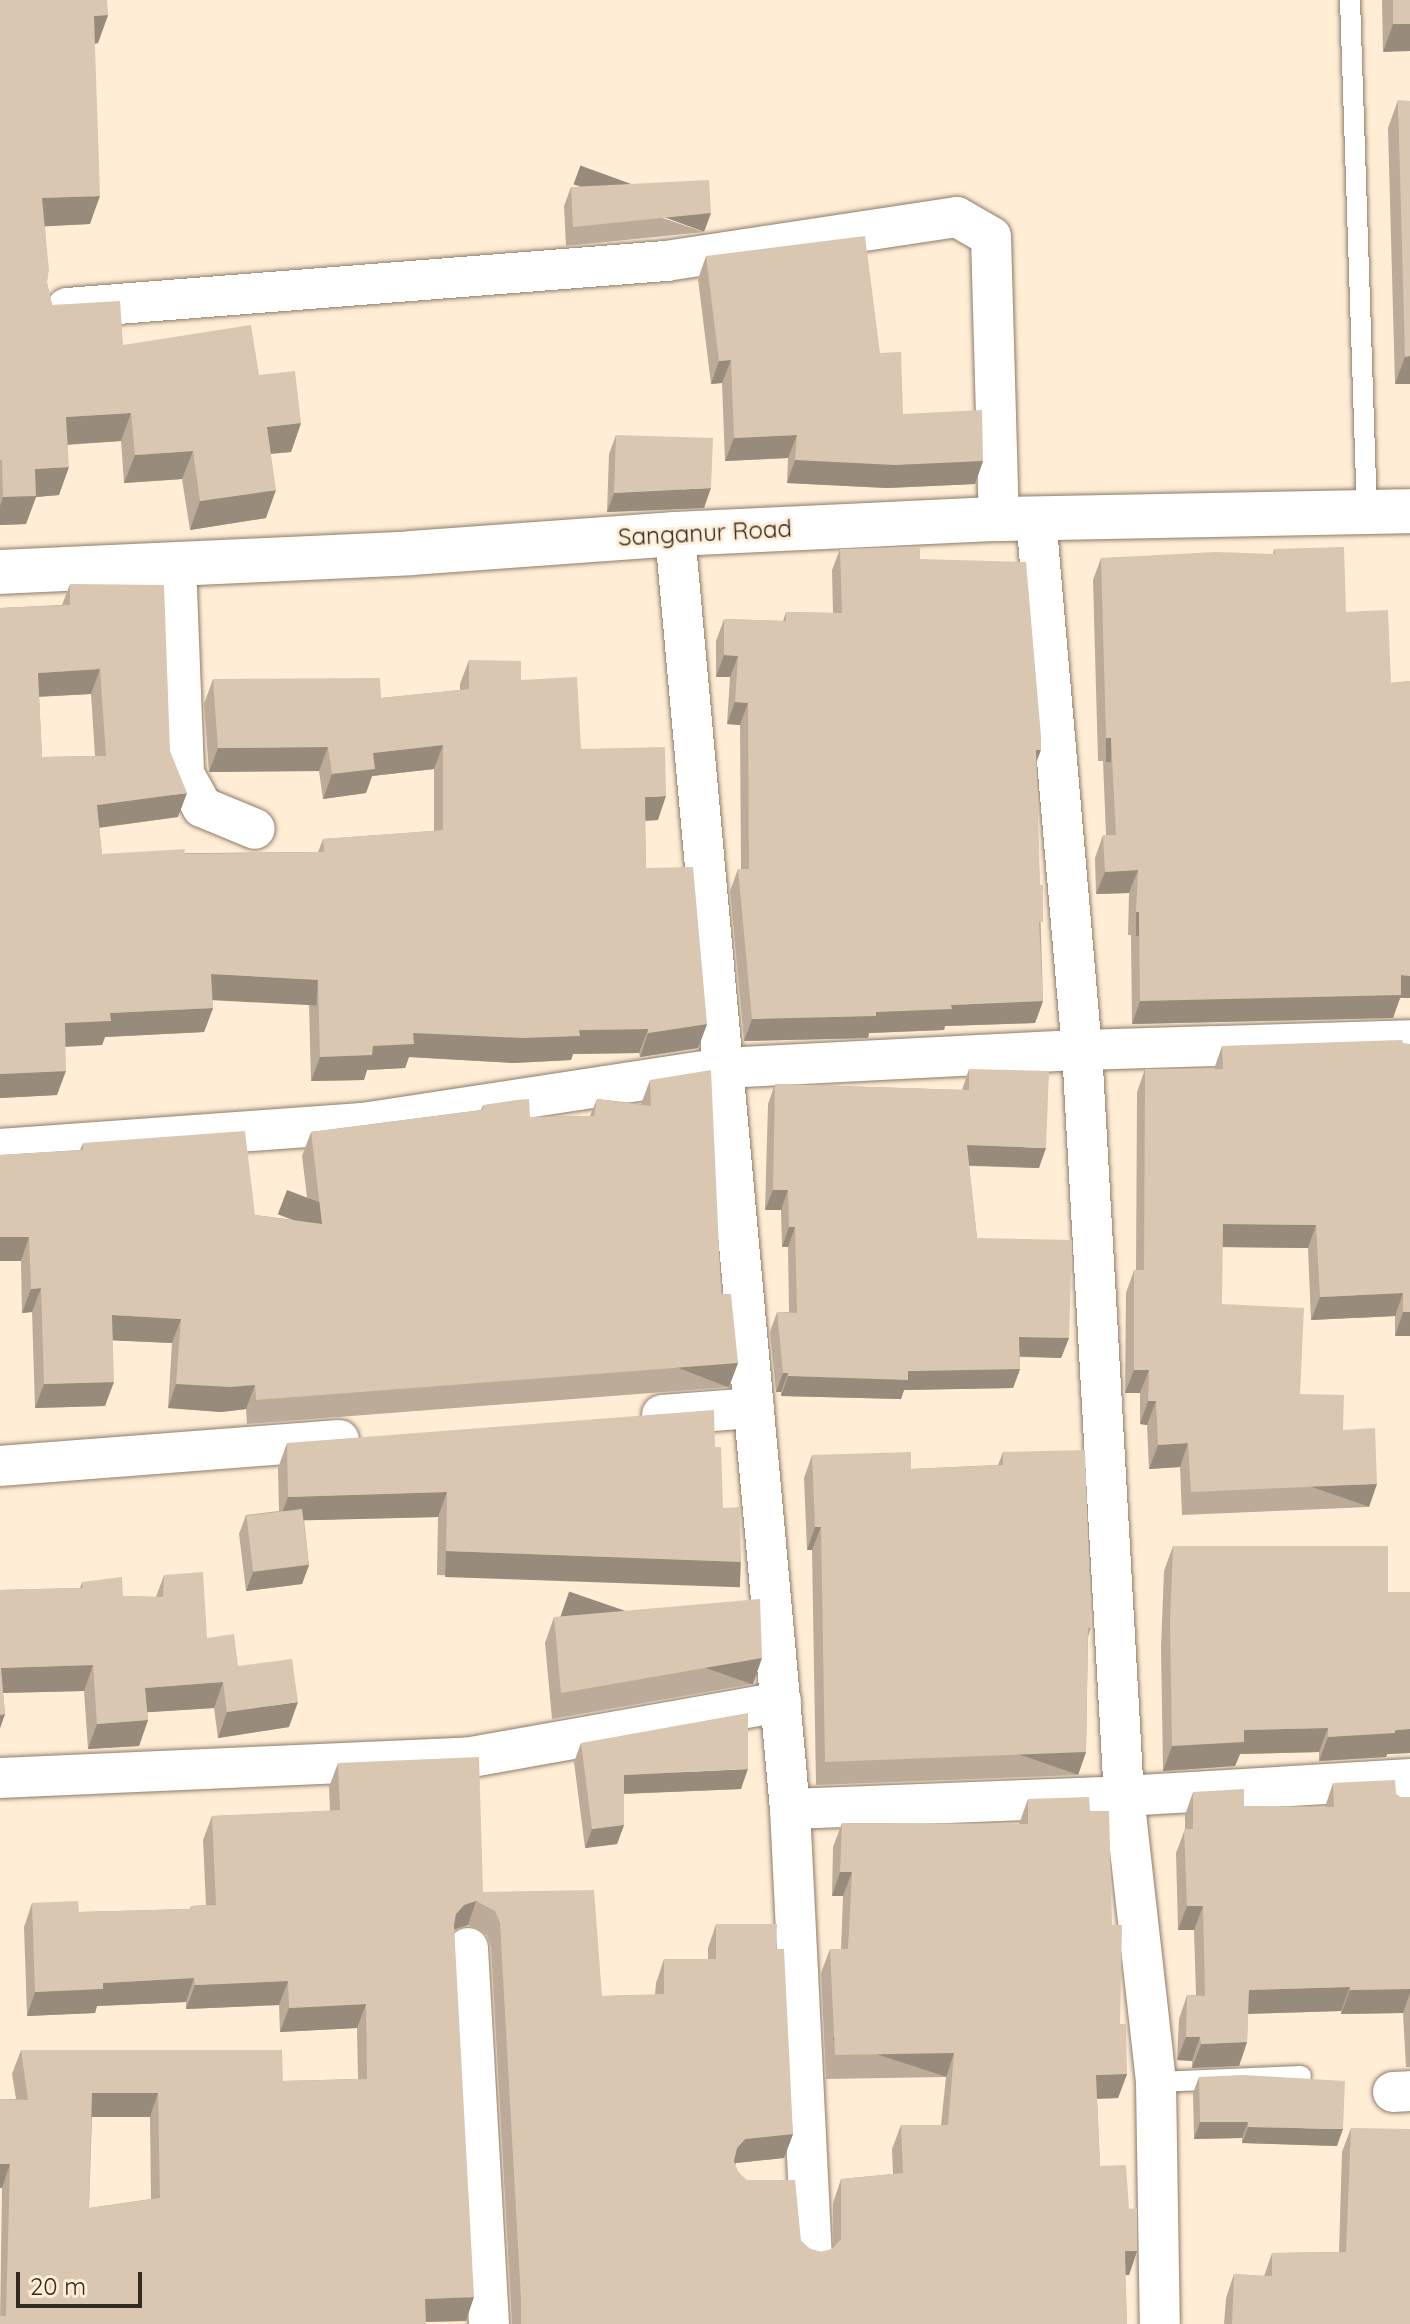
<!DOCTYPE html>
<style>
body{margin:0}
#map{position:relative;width:1410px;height:2324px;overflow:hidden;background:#ffedd6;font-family:Quicksand,sans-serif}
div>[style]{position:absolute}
.roads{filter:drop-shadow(0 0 2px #8d7c68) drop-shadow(0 0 2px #8d7c68)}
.lane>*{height:20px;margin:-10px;padding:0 10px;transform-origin:10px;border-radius:10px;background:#fff}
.street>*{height:40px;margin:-20px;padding:0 20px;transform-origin:20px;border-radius:20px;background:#fff}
.secondary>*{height:44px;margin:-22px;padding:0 22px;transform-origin:22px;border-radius:22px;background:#fff}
.wall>*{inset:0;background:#bbab98}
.shaded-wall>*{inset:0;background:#988b7c;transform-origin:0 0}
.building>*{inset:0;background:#d9c7b1;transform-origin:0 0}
span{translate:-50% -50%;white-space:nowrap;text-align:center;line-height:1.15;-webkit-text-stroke:6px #ffedd6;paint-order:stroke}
.street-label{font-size:24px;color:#322b23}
.scale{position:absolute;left:16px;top:2272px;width:126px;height:36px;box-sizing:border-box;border:4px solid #322b23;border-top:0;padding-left:10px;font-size:24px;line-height:28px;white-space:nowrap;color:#322b23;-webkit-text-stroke:6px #ffedd6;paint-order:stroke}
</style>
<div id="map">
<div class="roads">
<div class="lane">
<i style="left:1350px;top:0;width:512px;rotate:88.1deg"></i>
<i style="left:1156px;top:2082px;width:145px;rotate:-2.4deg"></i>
</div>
<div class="street">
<i style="left:67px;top:308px;width:601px;rotate:-4.49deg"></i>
<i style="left:666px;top:261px;width:294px;rotate:-8.6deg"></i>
<i style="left:957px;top:217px;width:39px;rotate:30deg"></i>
<i style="left:991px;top:237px;width:282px;rotate:88.4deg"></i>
<i style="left:1036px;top:517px;width:535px;rotate:85.07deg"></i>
<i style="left:1082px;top:1050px;width:747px;rotate:86.78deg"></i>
<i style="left:1124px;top:1796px;width:288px;rotate:83.6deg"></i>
<i style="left:1156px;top:2082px;width:242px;rotate:89.1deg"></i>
<i style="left:675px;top:534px;width:1280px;rotate:84.85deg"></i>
<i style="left:790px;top:1809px;width:445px;rotate:87.2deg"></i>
<i style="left:176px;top:563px;width:211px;rotate:87.8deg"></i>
<i style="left:184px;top:774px;width:38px;rotate:61deg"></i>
<i style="left:202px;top:807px;width:57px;rotate:22.5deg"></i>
<i style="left:0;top:1149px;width:364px;rotate:-4.1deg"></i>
<i style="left:363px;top:1123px;width:364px;rotate:-8.7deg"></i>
<i style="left:723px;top:1068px;width:359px;rotate:-2.9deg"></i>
<i style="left:1082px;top:1050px;width:328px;rotate:-1.7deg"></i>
<i style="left:662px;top:1415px;width:92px;rotate:-4.4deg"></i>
<i style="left:0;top:1466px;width:340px;rotate:-4.4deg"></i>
<i style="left:0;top:1778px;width:466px;rotate:-2.5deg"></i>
<i style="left:466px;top:1758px;width:320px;rotate:-10.1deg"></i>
<i style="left:790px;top:1809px;width:334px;rotate:-2.2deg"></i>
<i style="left:1124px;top:1796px;width:287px;rotate:-3.4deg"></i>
<i style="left:468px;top:1948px;width:377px;rotate:86.8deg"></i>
<i style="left:1393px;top:2092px;width:17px;rotate:-3deg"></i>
</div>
<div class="secondary">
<i style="left:0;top:572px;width:411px;rotate:-2.6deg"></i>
<i style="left:411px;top:553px;width:265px;rotate:-4.1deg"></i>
<i style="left:675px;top:534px;width:324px;rotate:-2.7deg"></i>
<i style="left:999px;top:519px;width:411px;rotate:-1.1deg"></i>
</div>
</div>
<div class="wall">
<i style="clip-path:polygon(0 0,108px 15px,98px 43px,95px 44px,90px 224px,45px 226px,47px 283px,52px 305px,123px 345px,259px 375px,301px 423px,291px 452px,271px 454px,266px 518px,190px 530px,182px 479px,124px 483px,121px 441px,68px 445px,59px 495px,36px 497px,26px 524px,0 525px)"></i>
<i style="clip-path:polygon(1382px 0,1410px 0,1383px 52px)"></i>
<i style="clip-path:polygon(1398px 100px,1410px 384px,1395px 384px,1388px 128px)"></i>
<i style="clip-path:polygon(571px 187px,704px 232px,566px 246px,564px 206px)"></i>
<i style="clip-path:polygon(706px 256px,880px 353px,903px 414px,983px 461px,975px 484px,887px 488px,787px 483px,788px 458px,725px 461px,722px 383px,711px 384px,698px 279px)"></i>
<i style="clip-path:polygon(616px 435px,704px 508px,607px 512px,609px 454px)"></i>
<i style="clip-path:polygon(840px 549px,920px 559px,1036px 764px,1043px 1001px,1035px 1023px,945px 1026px,944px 1030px,869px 1033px,868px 1038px,744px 1041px,730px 891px,738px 869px,741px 869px,740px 725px,727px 724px,730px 677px,716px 677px,716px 641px,724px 619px,783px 621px,786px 612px,833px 613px,832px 570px)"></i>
<i style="clip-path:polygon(1274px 549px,1346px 612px,1391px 683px,1410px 681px,1410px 998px,1400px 998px,1393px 1018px,1132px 1024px,1131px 935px,1128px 935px,1129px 893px,1096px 894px,1095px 858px,1103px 835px,1106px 835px,1103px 761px,1098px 761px,1093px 580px,1101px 558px,1273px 554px)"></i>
<i style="clip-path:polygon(evenodd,70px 584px,170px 751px,178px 817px,99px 828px,102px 854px,318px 852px,323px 839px,434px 831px,434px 769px,372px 776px,366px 793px,323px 799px,319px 771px,209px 772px,204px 704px,213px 679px,381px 698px,460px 690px,460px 684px,469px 660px,521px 680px,581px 749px,658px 820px,645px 821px,646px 868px,707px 1024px,698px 1048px,640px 1057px,639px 1053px,573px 1054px,571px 1060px,513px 1063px,409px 1057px,405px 1068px,367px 1070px,364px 1080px,311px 1081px,309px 1004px,212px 999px,213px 1008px,204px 1032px,105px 1037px,102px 1045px,65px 1047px,57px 1095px,0 1098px,0 608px,62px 605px,70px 584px,91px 694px,95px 756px,42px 757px,39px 697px,91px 694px)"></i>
<i style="clip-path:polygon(1410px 1044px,1410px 1336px,1395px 1336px,1395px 1316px,1311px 1320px,1308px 1248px,1222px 1247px,1222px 1304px,1300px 1394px,1343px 1430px,1369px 1507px,1182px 1515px,1180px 1467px,1149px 1469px,1147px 1425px,1140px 1424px,1140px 1393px,1125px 1393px,1126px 1293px,1134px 1270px,1136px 1270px,1137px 1092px,1145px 1069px,1214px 1069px,1222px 1046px)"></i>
<i style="clip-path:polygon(969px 1069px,1039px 1168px,969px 1166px,977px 1238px,1069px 1338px,1061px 1358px,1020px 1357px,1020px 1369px,1013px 1388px,904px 1390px,901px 1399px,781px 1396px,781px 1392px,776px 1392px,770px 1332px,777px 1312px,789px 1312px,788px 1247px,782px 1247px,781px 1210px,765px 1210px,768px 1104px,775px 1084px,962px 1090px)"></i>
<i style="clip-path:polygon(650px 1080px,721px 1294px,738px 1363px,729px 1387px,247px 1424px,246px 1409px,221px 1412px,168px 1408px,172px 1343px,112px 1340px,105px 1406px,35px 1408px,32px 1312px,22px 1313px,21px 1261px,0 1261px,0 1155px,80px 1150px,83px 1143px,255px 1215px,310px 1222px,302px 1156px,311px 1132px,481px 1110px,483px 1105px,530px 1117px,590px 1116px,597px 1099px,641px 1104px)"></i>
<i style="clip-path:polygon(287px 1443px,715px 1447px,732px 1586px,437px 1575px,438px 1517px,304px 1520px,309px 1565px,302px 1584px,246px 1591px,239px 1534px,246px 1515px,279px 1511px,278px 1468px)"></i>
<i style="clip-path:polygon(1003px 1452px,1091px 1628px,1088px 1637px,1086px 1752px,1078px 1775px,816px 1785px,812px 1550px,807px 1550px,804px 1478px,812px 1455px,911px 1469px,998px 1465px)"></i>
<i style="clip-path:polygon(1173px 1546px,1388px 1592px,1410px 1592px,1410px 1753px,1387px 1754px,1386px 1757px,1319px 1761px,1319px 1752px,1240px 1754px,1235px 1766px,1163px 1771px,1161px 1647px,1164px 1571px)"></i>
<i style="clip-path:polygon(164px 1575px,207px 1638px,238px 1666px,289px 1727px,218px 1738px,214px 1708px,147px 1712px,148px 1720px,139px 1746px,88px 1749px,84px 1691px,3px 1693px,5px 1714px,0 1728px,0 1590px,80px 1588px,82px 1582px,123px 1596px,156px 1597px)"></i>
<i style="clip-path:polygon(554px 1617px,753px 1684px,552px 1719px,545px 1643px)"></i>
<i style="clip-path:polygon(581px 1743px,741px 1789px,624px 1794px,624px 1825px,617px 1844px,585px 1848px,574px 1762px)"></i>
<i style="clip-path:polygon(evenodd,338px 1763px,483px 1892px,602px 1996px,655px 1995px,656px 1983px,664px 1959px,708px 1959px,708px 1948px,716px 1924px,776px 1949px,793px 2134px,784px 2158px,736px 2163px,735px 2165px,738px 2172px,801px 2241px,810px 2249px,821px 2252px,833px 2249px,833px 2203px,841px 2179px,893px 2174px,892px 2149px,901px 2125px,941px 2125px,946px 2077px,826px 2079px,821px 1973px,830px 1949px,841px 1949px,843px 1896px,832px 1896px,833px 1847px,842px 1823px,1019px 1824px,1028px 1799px,1090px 1811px,1112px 1925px,1120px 2024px,1127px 2074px,1118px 2098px,1097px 2099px,1100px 2166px,1129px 2209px,1137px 2251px,1129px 2275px,1125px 2275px,1127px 2324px,512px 2324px,491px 1947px,487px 1935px,468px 1925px,454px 1930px,466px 2321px,426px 2322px,0 2324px,2px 2188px,0 2188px,0 2099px,16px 2099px,12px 2074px,21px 2050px,283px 2081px,358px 2079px,357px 2028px,280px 2032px,279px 2005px,186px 2009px,186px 2002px,97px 2006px,95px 2013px,27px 2016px,24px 1927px,32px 1903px,79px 1912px,190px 1909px,191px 1906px,206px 1905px,203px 1840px,212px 1816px,330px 1811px,329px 1787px,338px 1763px,92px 2117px,150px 2117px,151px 2199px,89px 2208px,92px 2117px)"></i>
<i style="clip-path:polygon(1333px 1783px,1396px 1794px,1400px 1797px,1410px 1797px,1410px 2067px,1406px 2067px,1403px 2013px,1341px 2014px,1341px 2011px,1248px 2014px,1247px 2042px,1239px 2066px,1192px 2068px,1192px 2061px,1177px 2060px,1179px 2019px,1187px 1995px,1196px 1995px,1194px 1930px,1178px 1930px,1176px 1853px,1185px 1829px,1185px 1815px,1193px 1792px,1244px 1806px,1325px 1807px)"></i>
<i style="clip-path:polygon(1199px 2077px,1337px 2146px,1242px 2143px,1242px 2138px,1194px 2139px,1193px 2093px)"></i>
<i style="clip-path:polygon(1351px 2128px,1410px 2324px,1224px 2324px,1226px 2298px,1234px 2274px,1264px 2276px,1272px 2253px,1339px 2252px,1342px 2152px)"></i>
</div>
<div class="shaded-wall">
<i style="clip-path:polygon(108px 15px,98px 43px,84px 45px,94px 16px)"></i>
<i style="clip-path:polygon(1410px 23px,1410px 51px,1383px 52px,1393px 24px)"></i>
<i style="clip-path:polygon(100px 196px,90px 224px,32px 227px,42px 198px)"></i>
<i style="left:711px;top:213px;width:20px;height:139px;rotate:110deg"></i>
<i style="clip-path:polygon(1410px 356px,1410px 384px,1395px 384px,1405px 357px)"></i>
<i style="clip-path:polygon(731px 360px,722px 383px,711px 384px,719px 361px)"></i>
<i style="clip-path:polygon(131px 413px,121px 441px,56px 445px,66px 417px)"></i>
<i style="clip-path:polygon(301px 423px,291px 452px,256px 455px,267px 427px)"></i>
<i style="clip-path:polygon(797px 435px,788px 458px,725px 461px,734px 438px)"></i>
<i style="clip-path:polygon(193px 451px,182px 479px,124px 483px,135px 455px)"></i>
<i style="clip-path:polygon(795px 460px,983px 461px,975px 484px,887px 488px,787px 483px)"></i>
<i style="clip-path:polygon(69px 467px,59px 495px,36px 497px,26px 524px,0 525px,0 506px,3px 497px,35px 469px)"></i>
<i style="clip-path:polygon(711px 488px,704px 508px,607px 512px,614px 493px)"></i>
<i style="clip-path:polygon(276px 490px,266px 518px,190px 530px,200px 501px)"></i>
<i style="clip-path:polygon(724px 655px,738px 656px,730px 677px,716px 677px)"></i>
<i style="clip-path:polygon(100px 669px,91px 694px,29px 697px,38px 673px)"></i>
<i style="clip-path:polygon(735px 702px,748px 703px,740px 725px,727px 724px)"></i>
<i style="left:1106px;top:738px;width:5px;height:24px"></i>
<i style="clip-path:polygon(443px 745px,434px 769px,372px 776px,366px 793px,323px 799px,332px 774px,373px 753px)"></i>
<i style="clip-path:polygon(328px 747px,319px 771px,209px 772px,218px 748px)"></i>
<i style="clip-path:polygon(1036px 750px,1041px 750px,1033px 771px)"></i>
<i style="clip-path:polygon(187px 793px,178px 817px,88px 829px,97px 805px)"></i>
<i style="clip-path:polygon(666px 796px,658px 820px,636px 821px,645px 797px)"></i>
<i style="clip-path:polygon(1138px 870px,1129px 893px,1096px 894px,1105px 872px)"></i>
<i style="left:1136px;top:912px;width:3px;height:24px"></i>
<i style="left:211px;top:974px;width:107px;height:26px;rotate:3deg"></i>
<i style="clip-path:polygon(1401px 975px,1410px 976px,1410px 998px,1400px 998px,1393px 1018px,1132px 1024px,1140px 1001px)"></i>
<i style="clip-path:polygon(1043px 1001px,1035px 1023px,945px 1026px,944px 1030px,869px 1033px,868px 1038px,744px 1041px,752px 1019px,876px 1012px,951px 1005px)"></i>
<i style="clip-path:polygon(213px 1008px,204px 1032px,105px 1037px,102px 1045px,56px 1047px,65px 1023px,110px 1013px)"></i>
<i style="clip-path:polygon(707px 1024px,698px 1048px,640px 1057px,648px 1033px)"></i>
<i style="clip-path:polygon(648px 1029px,639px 1053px,573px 1054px,571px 1060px,513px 1063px,409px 1057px,405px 1068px,367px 1070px,364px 1080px,311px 1081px,320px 1057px,373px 1046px,413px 1033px)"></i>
<i style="clip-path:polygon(66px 1071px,57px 1095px,0 1098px,0 1074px)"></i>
<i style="clip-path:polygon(967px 1145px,1046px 1148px,1039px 1168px,959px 1165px)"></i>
<i style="clip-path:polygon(773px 1190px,788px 1190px,781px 1210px,765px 1210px)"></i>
<i style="clip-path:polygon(1223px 1224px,1316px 1225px,1308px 1248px,1214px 1247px)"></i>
<i style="clip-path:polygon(789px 1227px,795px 1227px,788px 1247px,782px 1247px)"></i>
<i style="clip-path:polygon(0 1237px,29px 1237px,21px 1261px,0 1261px)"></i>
<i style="clip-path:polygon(41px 1288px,32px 1312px,22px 1313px,31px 1289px)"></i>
<i style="clip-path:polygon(1403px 1293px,1395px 1316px,1311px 1320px,1320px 1297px)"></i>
<i style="clip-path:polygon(1403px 1312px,1410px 1312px,1410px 1336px,1395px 1336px)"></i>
<i style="clip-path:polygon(112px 1315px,181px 1319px,172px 1343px,103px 1340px)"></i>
<i style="clip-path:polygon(1019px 1337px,1069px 1338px,1061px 1358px,1012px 1356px)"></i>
<i style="left:738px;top:1363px;width:26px;height:483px;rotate:111deg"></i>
<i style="clip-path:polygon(1020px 1369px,1013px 1388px,904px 1390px,901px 1399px,781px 1396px,788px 1376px,908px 1371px)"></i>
<i style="clip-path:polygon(1134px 1370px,1149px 1370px,1140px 1393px,1125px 1393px)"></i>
<i style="clip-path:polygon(783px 1373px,788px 1373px,781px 1392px,776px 1392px)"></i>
<i style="clip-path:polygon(114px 1382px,105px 1406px,35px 1408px,44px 1384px)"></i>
<i style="clip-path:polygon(176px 1384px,255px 1385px,246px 1409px,221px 1412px,168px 1408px)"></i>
<i style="clip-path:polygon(1148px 1401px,1156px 1401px,1147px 1425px,1140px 1424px)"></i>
<i style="clip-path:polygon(1188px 1443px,1180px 1467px,1149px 1469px,1158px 1445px)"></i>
<i style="left:1377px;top:1484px;width:24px;height:186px;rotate:109deg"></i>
<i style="clip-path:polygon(447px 1492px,438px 1517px,279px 1521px,288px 1497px)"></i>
<i style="clip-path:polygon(815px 1527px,821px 1527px,812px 1550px,807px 1550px)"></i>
<i style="left:446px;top:1551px;width:295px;height:26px;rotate:2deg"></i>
<i style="clip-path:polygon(309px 1565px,302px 1584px,246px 1591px,253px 1572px)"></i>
<i style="left:762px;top:1658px;width:28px;height:204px;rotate:109deg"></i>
<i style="clip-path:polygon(93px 1665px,84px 1691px,0 1693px,1px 1668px)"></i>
<i style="clip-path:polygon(223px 1682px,214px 1708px,136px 1713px,145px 1688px)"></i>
<i style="clip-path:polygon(298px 1702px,289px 1727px,218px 1738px,227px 1712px)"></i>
<i style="clip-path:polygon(5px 1714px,0 1728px,0 1715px)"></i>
<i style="clip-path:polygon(148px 1720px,139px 1746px,88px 1749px,97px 1724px)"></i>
<i style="clip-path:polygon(1328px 1728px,1319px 1752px,1240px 1754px,1235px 1766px,1163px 1771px,1172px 1746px,1244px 1730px)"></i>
<i style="clip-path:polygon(1410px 1729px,1410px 1753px,1387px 1754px,1386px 1757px,1319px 1761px,1328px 1737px)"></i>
<i style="left:1086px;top:1752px;width:24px;height:261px;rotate:109deg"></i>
<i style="clip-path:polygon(748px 1769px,741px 1789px,617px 1794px,624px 1775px)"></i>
<i style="clip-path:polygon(624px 1825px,617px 1844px,585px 1848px,592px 1829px)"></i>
<i style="clip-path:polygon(840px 1872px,852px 1872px,843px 1896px,832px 1896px)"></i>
<i style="clip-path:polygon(476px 1901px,468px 1925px,455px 1929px,447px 1938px,456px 1914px,464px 1905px)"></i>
<i style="clip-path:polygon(1187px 1906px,1203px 1906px,1194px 1930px,1178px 1930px)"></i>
<i style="clip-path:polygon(194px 1978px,186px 2002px,97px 2006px,95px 2013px,27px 2016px,35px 1992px,103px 1983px)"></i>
<i style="clip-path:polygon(288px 1981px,279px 2005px,186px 2009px,195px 1985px)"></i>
<i style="clip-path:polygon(1350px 1987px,1341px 2011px,1240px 2014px,1249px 1990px)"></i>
<i style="clip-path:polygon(1410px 1989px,1410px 1993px,1403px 2013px,1341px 2014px,1350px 1990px)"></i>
<i style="clip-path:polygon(366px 2004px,357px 2028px,280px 2032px,289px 2008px)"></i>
<i style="clip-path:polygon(1186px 2037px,1200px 2037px,1192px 2061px,1177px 2060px)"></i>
<i style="clip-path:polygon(1247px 2042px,1239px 2066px,1192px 2068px,1201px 2044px)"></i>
<i style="left:954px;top:2053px;width:25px;height:119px;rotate:108deg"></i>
<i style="clip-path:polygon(1127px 2074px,1118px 2098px,1088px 2099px,1096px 2075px)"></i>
<i style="clip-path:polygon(92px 2093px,158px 2093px,150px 2117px,84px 2117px)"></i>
<i style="clip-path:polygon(1200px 2122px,1248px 2122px,1242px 2138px,1194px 2139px)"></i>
<i style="clip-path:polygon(1248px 2127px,1343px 2129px,1337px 2146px,1242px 2143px)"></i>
<i style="clip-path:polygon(793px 2134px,784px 2158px,736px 2163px,728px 2172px,737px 2148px,745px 2139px)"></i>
<i style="clip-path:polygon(0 2164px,10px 2164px,2px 2188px,0 2188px)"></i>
<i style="clip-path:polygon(1125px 2251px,1137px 2251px,1129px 2275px,1116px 2275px)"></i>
<i style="clip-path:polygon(474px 2297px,466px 2321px,417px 2322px,425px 2299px)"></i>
</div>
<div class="building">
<i style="clip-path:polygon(0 0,107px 0,108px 15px,94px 16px,100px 196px,42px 198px,49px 270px,47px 283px,52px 305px,120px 301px,123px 345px,251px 325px,259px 375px,295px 371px,301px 423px,267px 427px,276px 490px,200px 501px,193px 451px,135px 455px,131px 413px,66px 417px,69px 467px,35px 469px,36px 496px,3px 497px,2px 460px,0 460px)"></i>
<i style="left:1393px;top:0;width:17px;height:24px"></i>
<i style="clip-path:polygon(1398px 100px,1410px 101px,1410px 356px,1405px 357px)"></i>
<i style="clip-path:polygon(709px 180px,711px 213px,573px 227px,571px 187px)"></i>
<i style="clip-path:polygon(865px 236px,880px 353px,901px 352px,903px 414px,982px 410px,983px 461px,895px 465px,795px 460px,797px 435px,734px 438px,731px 360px,719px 361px,706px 256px)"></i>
<i style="clip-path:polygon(616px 435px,713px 438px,711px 488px,614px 493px)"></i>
<i style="clip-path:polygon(920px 547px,920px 559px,1026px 562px,1041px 736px,1041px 750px,1036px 750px,1040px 885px,1043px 885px,1043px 922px,1039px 922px,1043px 1001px,951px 1005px,952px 1009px,876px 1012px,876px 1016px,752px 1019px,738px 869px,749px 869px,748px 703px,735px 702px,738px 656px,724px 655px,724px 619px,786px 621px,786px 612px,842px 613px,840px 549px)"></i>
<i style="clip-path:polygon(1344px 547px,1346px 612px,1388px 610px,1391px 683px,1410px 681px,1410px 976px,1401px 975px,1401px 995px,1140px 1001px,1139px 912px,1136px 912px,1138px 870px,1105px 872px,1103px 835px,1116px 835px,1111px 738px,1106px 738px,1101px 558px,1216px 552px,1275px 554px,1274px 549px)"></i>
<i style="clip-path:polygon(evenodd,70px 584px,164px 585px,170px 751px,187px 793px,97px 805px,102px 854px,185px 849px,184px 854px,324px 852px,323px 839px,443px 830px,443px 745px,373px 753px,375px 769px,332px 774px,328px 747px,218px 748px,213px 679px,380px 678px,381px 698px,469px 689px,469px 660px,521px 661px,521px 680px,577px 677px,581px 749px,665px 747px,666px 796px,645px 797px,646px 868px,693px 867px,707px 1024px,648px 1033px,648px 1029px,579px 1030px,580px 1036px,522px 1038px,413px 1033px,414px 1044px,373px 1046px,372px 1055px,320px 1057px,318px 980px,211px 974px,213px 1008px,110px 1013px,111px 1021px,65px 1023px,66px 1071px,0 1074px,0 608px,70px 605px,70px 584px,100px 669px,106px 756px,42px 757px,38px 673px,100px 669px)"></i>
<i style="clip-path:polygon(1402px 1040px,1403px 1043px,1410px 1044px,1410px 1312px,1403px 1312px,1403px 1293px,1320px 1297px,1316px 1225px,1223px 1224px,1222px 1304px,1304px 1308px,1300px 1394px,1344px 1395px,1343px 1430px,1375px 1428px,1377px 1484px,1191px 1492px,1188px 1443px,1158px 1445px,1156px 1401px,1148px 1401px,1149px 1370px,1134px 1370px,1134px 1270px,1144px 1270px,1145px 1069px,1223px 1069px,1222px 1046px)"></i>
<i style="clip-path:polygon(969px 1069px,1049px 1071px,1046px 1148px,967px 1145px,977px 1238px,1072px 1240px,1069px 1338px,1019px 1337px,1020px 1369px,908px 1371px,908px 1380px,788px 1376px,788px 1373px,783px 1373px,777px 1312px,797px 1313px,795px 1227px,789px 1227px,788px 1190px,773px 1190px,775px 1084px,969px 1090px)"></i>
<i style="clip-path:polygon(711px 1070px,721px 1294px,731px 1294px,738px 1363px,256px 1400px,255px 1385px,230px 1387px,176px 1384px,181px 1319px,112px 1315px,114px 1382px,44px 1384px,41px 1288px,31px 1289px,29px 1237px,0 1237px,0 1155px,83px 1150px,83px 1143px,245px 1131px,255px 1215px,322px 1224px,311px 1132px,483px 1110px,483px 1105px,517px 1100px,529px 1099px,530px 1117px,594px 1116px,597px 1099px,651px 1106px,650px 1080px)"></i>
<i style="clip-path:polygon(714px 1410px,715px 1447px,721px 1447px,723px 1508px,740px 1507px,741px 1562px,446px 1551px,447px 1492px,288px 1497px,287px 1443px)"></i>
<i style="clip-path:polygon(1085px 1450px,1091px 1628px,1088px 1628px,1086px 1752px,825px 1762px,821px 1527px,815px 1527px,812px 1455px,911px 1452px,911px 1469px,1003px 1465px,1003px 1452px)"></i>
<i style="left:302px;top:1509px;width:56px;height:56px;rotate:83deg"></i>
<i style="clip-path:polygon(1173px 1546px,1388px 1546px,1388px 1592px,1410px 1592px,1410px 1729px,1395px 1730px,1395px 1733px,1328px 1737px,1328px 1728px,1244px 1730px,1244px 1742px,1172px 1746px,1170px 1622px)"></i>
<i style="clip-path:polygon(203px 1572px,207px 1638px,234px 1634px,238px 1666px,292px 1659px,298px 1702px,227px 1712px,223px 1682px,145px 1688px,148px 1720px,97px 1724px,93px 1665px,1px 1668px,5px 1714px,0 1715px,0 1590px,83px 1588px,82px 1582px,122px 1577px,123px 1596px,163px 1597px,164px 1575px)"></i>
<i style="clip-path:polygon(760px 1599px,762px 1658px,561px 1693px,554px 1617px)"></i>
<i style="clip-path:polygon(748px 1713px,748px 1769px,624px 1775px,624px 1825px,592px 1829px,581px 1743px)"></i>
<i style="clip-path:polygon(evenodd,479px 1757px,483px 1892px,594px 1890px,602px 1996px,664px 1994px,664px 1959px,716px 1959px,716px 1924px,777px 1924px,776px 1949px,784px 1949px,793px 2134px,745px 2139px,737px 2148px,734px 2161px,738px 2172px,747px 2180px,795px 2180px,801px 2241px,810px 2249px,821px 2252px,832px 2249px,841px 2239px,841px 2179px,903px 2173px,901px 2125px,948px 2125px,954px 2053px,835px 2055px,830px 1949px,848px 1949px,852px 1872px,840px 1872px,842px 1823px,1028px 1824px,1028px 1799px,1089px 1797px,1090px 1811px,1109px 1811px,1112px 1925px,1122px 1925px,1120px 2024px,1126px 2024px,1127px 2074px,1096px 2075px,1100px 2166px,1126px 2165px,1129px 2209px,1137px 2208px,1137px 2251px,1125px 2251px,1127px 2324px,521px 2324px,521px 2299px,500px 1923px,495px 1911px,476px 1901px,464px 1905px,456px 1914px,454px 1925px,474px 2297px,425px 2299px,426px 2324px,0 2324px,0 2316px,6px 2316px,10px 2164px,0 2164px,0 2099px,28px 2100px,21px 2050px,282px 2050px,283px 2081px,367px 2079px,366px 2004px,289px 2008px,288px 1981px,195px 1985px,194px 1978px,103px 1983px,103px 1989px,35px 1992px,32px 1903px,78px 1901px,79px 1912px,191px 1909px,191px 1906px,216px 1905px,212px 1816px,340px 1810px,338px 1763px,479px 1757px,92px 2093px,158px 2093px,160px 2198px,89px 2208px,92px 2093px)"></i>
<i style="clip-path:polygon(1395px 1780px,1396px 1794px,1400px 1797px,1410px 1797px,1410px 1989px,1350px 1990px,1350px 1987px,1249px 1990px,1247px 2042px,1201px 2044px,1200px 2037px,1186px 2037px,1187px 1995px,1205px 1996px,1203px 1906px,1187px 1906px,1184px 1829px,1193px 1829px,1193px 1792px,1244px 1789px,1244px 1806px,1334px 1807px,1333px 1783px)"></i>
<i style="clip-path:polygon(1244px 2075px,1345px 2081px,1343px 2129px,1248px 2127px,1248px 2122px,1200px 2122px,1199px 2077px)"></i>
<i style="clip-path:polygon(1351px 2128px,1410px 2129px,1410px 2324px,1232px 2324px,1234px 2274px,1272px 2276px,1272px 2253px,1346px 2252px)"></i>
</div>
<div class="street-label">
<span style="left:705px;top:533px;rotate:-3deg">Sanganur Road</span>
</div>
<div class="scale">20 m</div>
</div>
